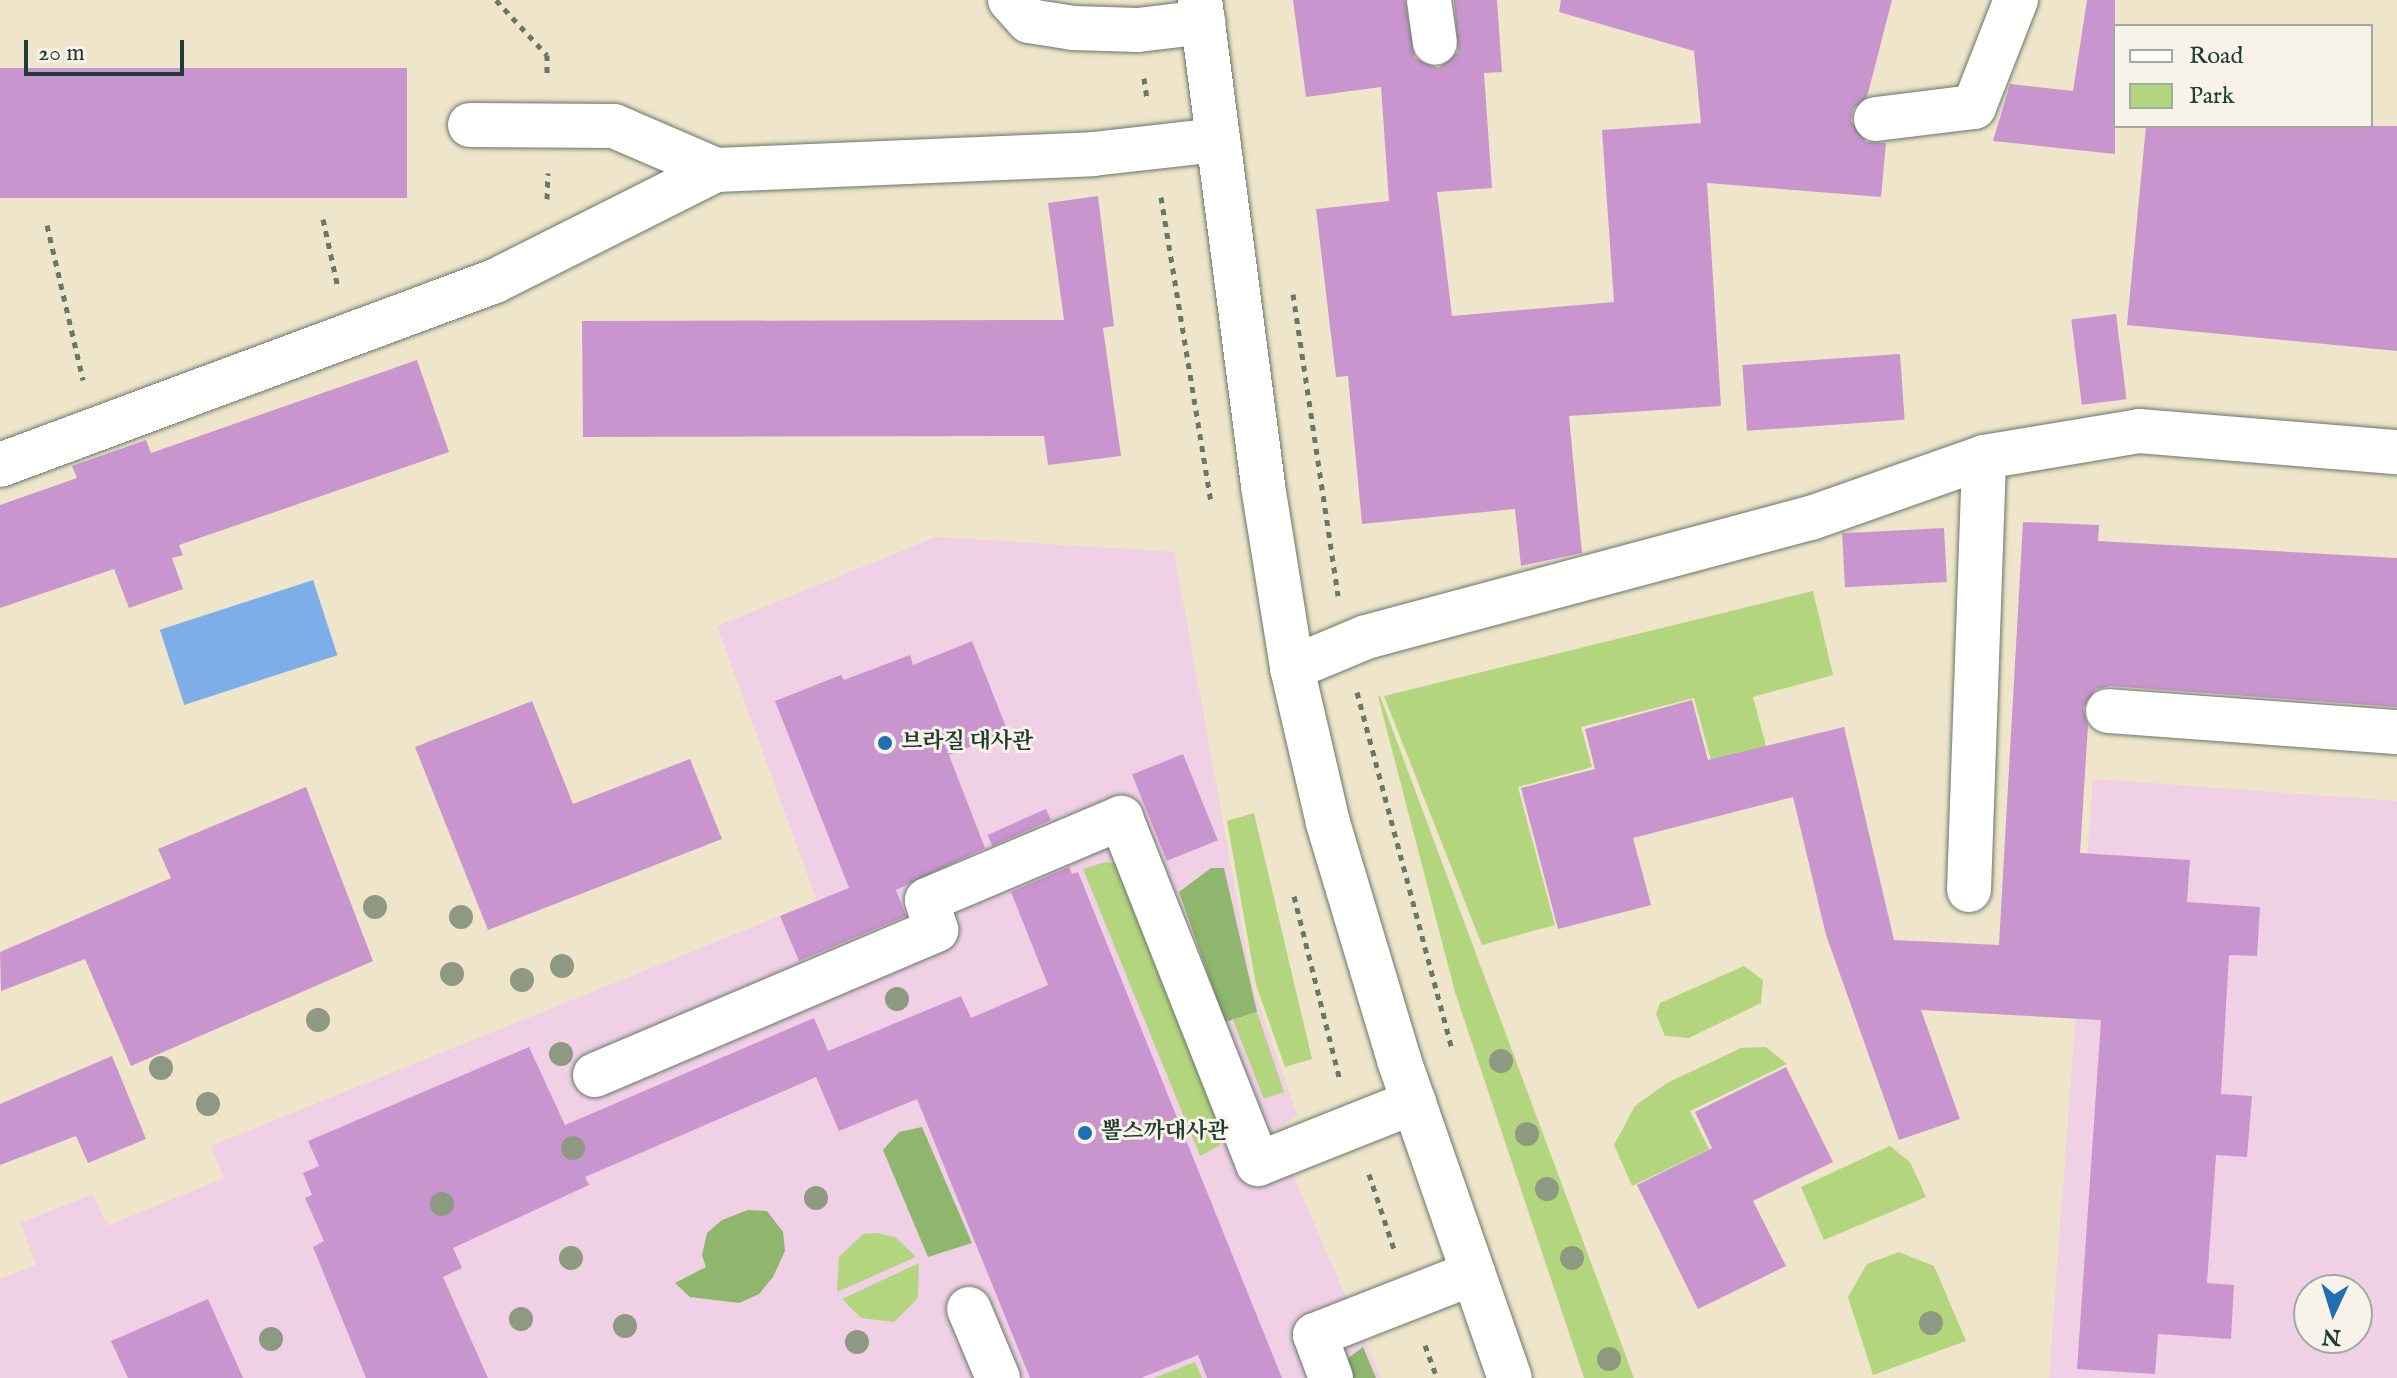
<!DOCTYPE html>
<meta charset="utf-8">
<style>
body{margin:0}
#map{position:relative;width:2397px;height:1378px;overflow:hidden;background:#eee5ca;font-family:"IM FELL English","Noto Serif KR",serif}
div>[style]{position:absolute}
.built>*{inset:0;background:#f0d0e5}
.green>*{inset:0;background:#b3d57e}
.forest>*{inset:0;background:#8eb66d}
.water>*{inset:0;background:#7eaee9;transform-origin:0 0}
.building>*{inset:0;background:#c995cf;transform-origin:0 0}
.path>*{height:5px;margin-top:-2.5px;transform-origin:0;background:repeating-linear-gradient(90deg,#677868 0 6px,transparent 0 12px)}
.roads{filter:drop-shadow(0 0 2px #677868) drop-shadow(0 0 2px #677868)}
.minor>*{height:44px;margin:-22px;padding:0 22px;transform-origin:22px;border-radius:22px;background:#fff}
.trees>*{width:24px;height:24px;margin:-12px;border-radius:50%;background:#8d9980}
.dots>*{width:22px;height:22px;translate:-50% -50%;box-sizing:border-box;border:4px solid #f7f3e8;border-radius:50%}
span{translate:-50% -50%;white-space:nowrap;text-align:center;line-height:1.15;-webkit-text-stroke:6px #f7f3e8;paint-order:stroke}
.poi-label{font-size:22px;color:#1f3d34;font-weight:700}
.left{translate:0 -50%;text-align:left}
.legend{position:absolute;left:2113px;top:24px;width:260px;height:104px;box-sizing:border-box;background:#f7f3e8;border:2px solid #a1aaa0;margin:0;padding:10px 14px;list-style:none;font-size:24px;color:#1f3d34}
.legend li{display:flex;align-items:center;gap:16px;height:40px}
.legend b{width:40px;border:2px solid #a1aaa0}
.north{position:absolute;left:2293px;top:1274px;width:80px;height:80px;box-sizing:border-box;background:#f7f3e8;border:2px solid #a1aaa0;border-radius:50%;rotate:184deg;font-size:22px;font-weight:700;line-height:32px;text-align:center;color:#1f3d34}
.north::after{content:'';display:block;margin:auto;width:28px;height:36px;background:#1f6fb2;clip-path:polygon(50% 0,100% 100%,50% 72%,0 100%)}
.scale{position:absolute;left:24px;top:40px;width:160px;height:36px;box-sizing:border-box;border:4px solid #1f3d34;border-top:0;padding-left:10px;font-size:24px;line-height:28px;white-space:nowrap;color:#1f3d34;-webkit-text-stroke:6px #f7f3e8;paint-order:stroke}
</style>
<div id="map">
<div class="built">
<i style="clip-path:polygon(936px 537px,1174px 552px,1253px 987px,1297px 1115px,1274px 1131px,1381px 1378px,0 1378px,0 1279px,36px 1265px,21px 1223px,93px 1194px,107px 1226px,224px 1178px,211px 1146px,817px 901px,717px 626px)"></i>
<i style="clip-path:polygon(evenodd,2093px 779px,2397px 801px,2397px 1378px,2049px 1378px,2093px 779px,2309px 1290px,2357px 1290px,2357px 1338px,2309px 1338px,2309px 1290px)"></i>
</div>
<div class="green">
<i style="clip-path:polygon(1813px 591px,1833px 675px,1753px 697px,1773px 772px,1718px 786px,1694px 698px,1581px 727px,1592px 767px,1518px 787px,1555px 925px,1482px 945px,1384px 696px)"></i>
<i style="clip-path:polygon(1378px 696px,1380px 696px,1634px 1378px,1584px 1378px,1455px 992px)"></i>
<i style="clip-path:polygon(1254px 813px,1312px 1059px,1285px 1067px,1256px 985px,1227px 821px)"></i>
<i style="clip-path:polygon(1105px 862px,1118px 864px,1226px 1135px,1219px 1146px,1200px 1156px,1083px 869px)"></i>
<i style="clip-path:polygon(1744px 966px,1763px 980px,1761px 1003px,1689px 1038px,1665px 1036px,1656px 1014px,1660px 1003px)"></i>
<i style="clip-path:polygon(1257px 1012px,1284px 1092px,1264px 1099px,1233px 1020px)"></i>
<i style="clip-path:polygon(1766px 1047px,1787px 1064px,1690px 1111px,1709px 1149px,1632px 1186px,1614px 1145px,1635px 1106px,1667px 1083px,1741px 1048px)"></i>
<i style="clip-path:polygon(1890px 1146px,1910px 1162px,1926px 1197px,1824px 1240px,1801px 1187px)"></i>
<i style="clip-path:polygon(877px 1233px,895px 1237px,916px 1257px,837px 1292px,839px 1257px,863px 1234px)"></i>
<i style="clip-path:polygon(1899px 1252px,1934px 1266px,1966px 1341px,1873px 1375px,1848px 1297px,1867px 1264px)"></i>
<i style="clip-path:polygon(919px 1263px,918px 1298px,894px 1322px,861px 1318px,842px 1299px)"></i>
<i style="clip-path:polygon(1195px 1362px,1202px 1378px,1154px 1378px)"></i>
</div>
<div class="forest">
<i style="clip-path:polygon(1211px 868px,1224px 868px,1257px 1012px,1225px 1022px,1179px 892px)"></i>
<i style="clip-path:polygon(922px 1127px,972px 1243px,928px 1257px,883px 1150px,899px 1132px)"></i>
<i style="clip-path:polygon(748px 1210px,767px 1211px,783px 1232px,785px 1251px,773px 1277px,759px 1294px,739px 1303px,690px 1297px,675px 1283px,706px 1267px,702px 1255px,707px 1233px,722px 1220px)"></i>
<i style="clip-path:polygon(1363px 1347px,1376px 1378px,1352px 1378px,1347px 1359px)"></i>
</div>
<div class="water">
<i style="left:313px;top:580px;width:79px;height:161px;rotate:72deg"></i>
</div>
<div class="building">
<i style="clip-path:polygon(1293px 0,1405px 0,1415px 58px,1438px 68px,1458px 52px,1454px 0,1497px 0,1502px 72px,1484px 73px,1492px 188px,1437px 192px,1452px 316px,1614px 302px,1602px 130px,1701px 123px,1694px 51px,1559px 12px,1561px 0,1892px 0,1867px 97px,1853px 109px,1851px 121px,1866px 142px,1886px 143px,1881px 197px,1707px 183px,1721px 406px,1569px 416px,1582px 553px,1521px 566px,1515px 509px,1362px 524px,1348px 376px,1336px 377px,1316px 209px,1389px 201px,1381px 87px,1306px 97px)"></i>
<i style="clip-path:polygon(2087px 0,2115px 0,2115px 154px,1993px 141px,2010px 84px,2073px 91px)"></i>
<i style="left:0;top:68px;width:407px;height:130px"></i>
<i style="clip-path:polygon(2146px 126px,2397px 126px,2397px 351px,2127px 325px)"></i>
<i style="clip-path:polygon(1098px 196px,1114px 326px,1103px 328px,1121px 456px,1048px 465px,1044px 436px,583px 437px,582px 321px,1064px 320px,1048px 203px)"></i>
<i style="left:2116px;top:314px;width:86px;height:45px;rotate:83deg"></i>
<i style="left:1900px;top:354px;width:66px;height:158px;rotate:86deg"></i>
<i style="clip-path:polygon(417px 360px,449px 452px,179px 545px,183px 555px,172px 558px,183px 589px,129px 608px,114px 569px,0 608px,0 505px,77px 478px,72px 466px,146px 440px,151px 453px)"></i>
<i style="clip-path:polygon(2023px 522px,2099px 525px,2098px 541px,2397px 558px,2397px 707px,2110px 686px,2096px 689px,2083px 708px,2088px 725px,2080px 853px,2190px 860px,2187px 902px,2260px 907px,2257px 956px,2229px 955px,2221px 1094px,2252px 1096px,2247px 1157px,2216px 1155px,2207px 1283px,2234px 1285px,2231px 1339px,2158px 1334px,2155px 1374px,2077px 1369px,2101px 1020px,1921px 1010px,1960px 1119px,1899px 1140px,1826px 935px,1793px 797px,1633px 838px,1651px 905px,1558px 929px,1521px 788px,1595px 769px,1585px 729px,1692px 700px,1708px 760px,1844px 727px,1894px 940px,1999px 945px)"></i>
<i style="left:1944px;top:528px;width:54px;height:102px;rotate:87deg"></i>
<i style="clip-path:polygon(972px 641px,1008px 732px,949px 755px,985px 848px,896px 890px,906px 916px,799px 961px,780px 916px,849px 888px,775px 701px,841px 675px,844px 680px,910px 655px,913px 665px)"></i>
<i style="clip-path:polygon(532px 701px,573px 804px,690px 759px,722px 839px,488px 930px,415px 747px)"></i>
<i style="left:1183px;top:754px;width:93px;height:55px;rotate:68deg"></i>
<i style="clip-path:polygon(306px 787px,373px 961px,131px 1066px,85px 959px,1px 991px,0 952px,171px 878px,158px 849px)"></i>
<i style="left:1046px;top:809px;width:12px;height:64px;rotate:66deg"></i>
<i style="clip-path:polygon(1069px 867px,1072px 874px,1078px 872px,1282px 1378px,1207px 1378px,1198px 1355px,1141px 1378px,1030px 1378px,917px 1099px,839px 1131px,816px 1077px,585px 1177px,589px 1185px,453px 1248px,462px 1268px,443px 1277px,488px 1378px,366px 1378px,313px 1247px,324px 1241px,305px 1198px,312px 1195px,303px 1173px,319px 1166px,308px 1141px,529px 1047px,565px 1125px,814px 1018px,828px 1051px,961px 996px,971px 1018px,1048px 985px,1011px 892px)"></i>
<i style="clip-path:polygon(112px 1056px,146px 1139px,88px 1163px,76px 1136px,0 1165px,0 1104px)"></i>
<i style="clip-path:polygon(1786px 1067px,1833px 1162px,1753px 1201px,1786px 1266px,1698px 1309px,1637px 1185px,1712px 1148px,1695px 1112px)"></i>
<i style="clip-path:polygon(208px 1299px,243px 1378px,128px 1378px,111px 1341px)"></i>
</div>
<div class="path">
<i style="left:496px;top:0;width:75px;rotate:47.2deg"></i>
<i style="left:547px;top:55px;width:20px;rotate:90deg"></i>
<i style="left:1144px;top:78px;width:22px;rotate:82deg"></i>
<i style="left:1161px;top:197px;width:310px;rotate:80.7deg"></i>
<i style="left:547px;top:199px;width:26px;rotate:-88deg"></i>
<i style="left:323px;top:219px;width:71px;rotate:77.7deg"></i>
<i style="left:47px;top:225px;width:159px;rotate:76.9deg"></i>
<i style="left:1293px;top:294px;width:305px;rotate:81.5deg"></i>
<i style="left:1357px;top:692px;width:370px;rotate:75.1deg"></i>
<i style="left:1294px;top:896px;width:191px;rotate:76deg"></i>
<i style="left:1369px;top:1174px;width:82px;rotate:71.6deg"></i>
<i style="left:1425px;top:1345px;width:35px;rotate:70deg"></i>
</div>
<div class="roads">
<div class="minor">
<i style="left:1010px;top:0;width:28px;rotate:48deg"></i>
<i style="left:1029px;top:21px;width:45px;rotate:9deg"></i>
<i style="left:1073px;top:28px;width:65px;rotate:1.8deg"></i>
<i style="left:1138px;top:30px;width:66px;rotate:-6.9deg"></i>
<i style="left:1200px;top:0;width:490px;rotate:82.6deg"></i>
<i style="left:1263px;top:486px;width:184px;rotate:80.9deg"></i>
<i style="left:1292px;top:668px;width:159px;rotate:76.9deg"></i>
<i style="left:1328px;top:823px;width:247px;rotate:73.3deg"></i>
<i style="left:1399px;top:1060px;width:337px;rotate:70.8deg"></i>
<i style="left:1429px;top:0;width:43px;rotate:82.1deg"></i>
<i style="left:1876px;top:119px;width:99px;rotate:-7deg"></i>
<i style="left:1974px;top:107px;width:115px;rotate:-68.6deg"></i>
<i style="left:470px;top:125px;width:144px;rotate:0.4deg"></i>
<i style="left:614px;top:126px;width:111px;rotate:23.3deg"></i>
<i style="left:716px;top:170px;width:377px;rotate:-2.4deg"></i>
<i style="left:1093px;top:154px;width:126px;rotate:-6.4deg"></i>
<i style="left:0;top:465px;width:528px;rotate:-20.39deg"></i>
<i style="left:495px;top:281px;width:247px;rotate:-26.7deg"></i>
<i style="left:1292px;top:668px;width:80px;rotate:-22.7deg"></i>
<i style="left:1366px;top:637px;width:461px;rotate:-15deg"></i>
<i style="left:1811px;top:518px;width:183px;rotate:-19.4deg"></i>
<i style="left:1984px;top:457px;width:157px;rotate:-9.5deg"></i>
<i style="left:2139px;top:431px;width:259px;rotate:4.7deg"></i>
<i style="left:2108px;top:711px;width:290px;rotate:4.2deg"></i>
<i style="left:1969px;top:890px;width:433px;rotate:-88deg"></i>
<i style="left:595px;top:1075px;width:371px;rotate:-23deg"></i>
<i style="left:936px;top:930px;width:31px;rotate:-107deg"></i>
<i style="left:927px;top:900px;width:211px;rotate:-22.9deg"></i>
<i style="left:1121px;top:818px;width:372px;rotate:68.4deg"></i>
<i style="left:1258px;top:1164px;width:168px;rotate:-21.7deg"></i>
<i style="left:969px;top:1309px;width:75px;rotate:67.2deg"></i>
<i style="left:1331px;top:1378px;width:46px;rotate:-110.4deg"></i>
<i style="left:1315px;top:1335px;width:170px;rotate:-21.4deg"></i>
</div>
</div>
<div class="trees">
<i style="left:375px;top:907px"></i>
<i style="left:461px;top:917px"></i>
<i style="left:562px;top:966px"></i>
<i style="left:452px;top:974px"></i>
<i style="left:522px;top:980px"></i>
<i style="left:897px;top:999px"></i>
<i style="left:318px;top:1020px"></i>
<i style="left:561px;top:1054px"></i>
<i style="left:1501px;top:1061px"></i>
<i style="left:161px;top:1068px"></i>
<i style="left:208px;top:1104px"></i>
<i style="left:1527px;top:1134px"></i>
<i style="left:573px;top:1148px"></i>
<i style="left:1547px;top:1189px"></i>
<i style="left:816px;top:1198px"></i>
<i style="left:442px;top:1204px"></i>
<i style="left:571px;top:1258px"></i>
<i style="left:1572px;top:1258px"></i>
<i style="left:521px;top:1319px"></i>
<i style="left:1931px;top:1323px"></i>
<i style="left:625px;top:1326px"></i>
<i style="left:271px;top:1339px"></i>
<i style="left:857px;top:1342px"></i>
<i style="left:1609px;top:1359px"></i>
</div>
<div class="dots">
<i style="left:885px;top:743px;background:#1f6fb2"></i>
<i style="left:1085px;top:1133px;background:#1f6fb2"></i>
</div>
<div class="poi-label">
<span class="left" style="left:901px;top:743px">브라질 대사관</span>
<span class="left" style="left:1101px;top:1133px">뽈스까대사관</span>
</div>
<ul class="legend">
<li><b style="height:10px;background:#fff"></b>Road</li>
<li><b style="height:22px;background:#b3d57e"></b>Park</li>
</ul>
<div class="north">N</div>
<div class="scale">20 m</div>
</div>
